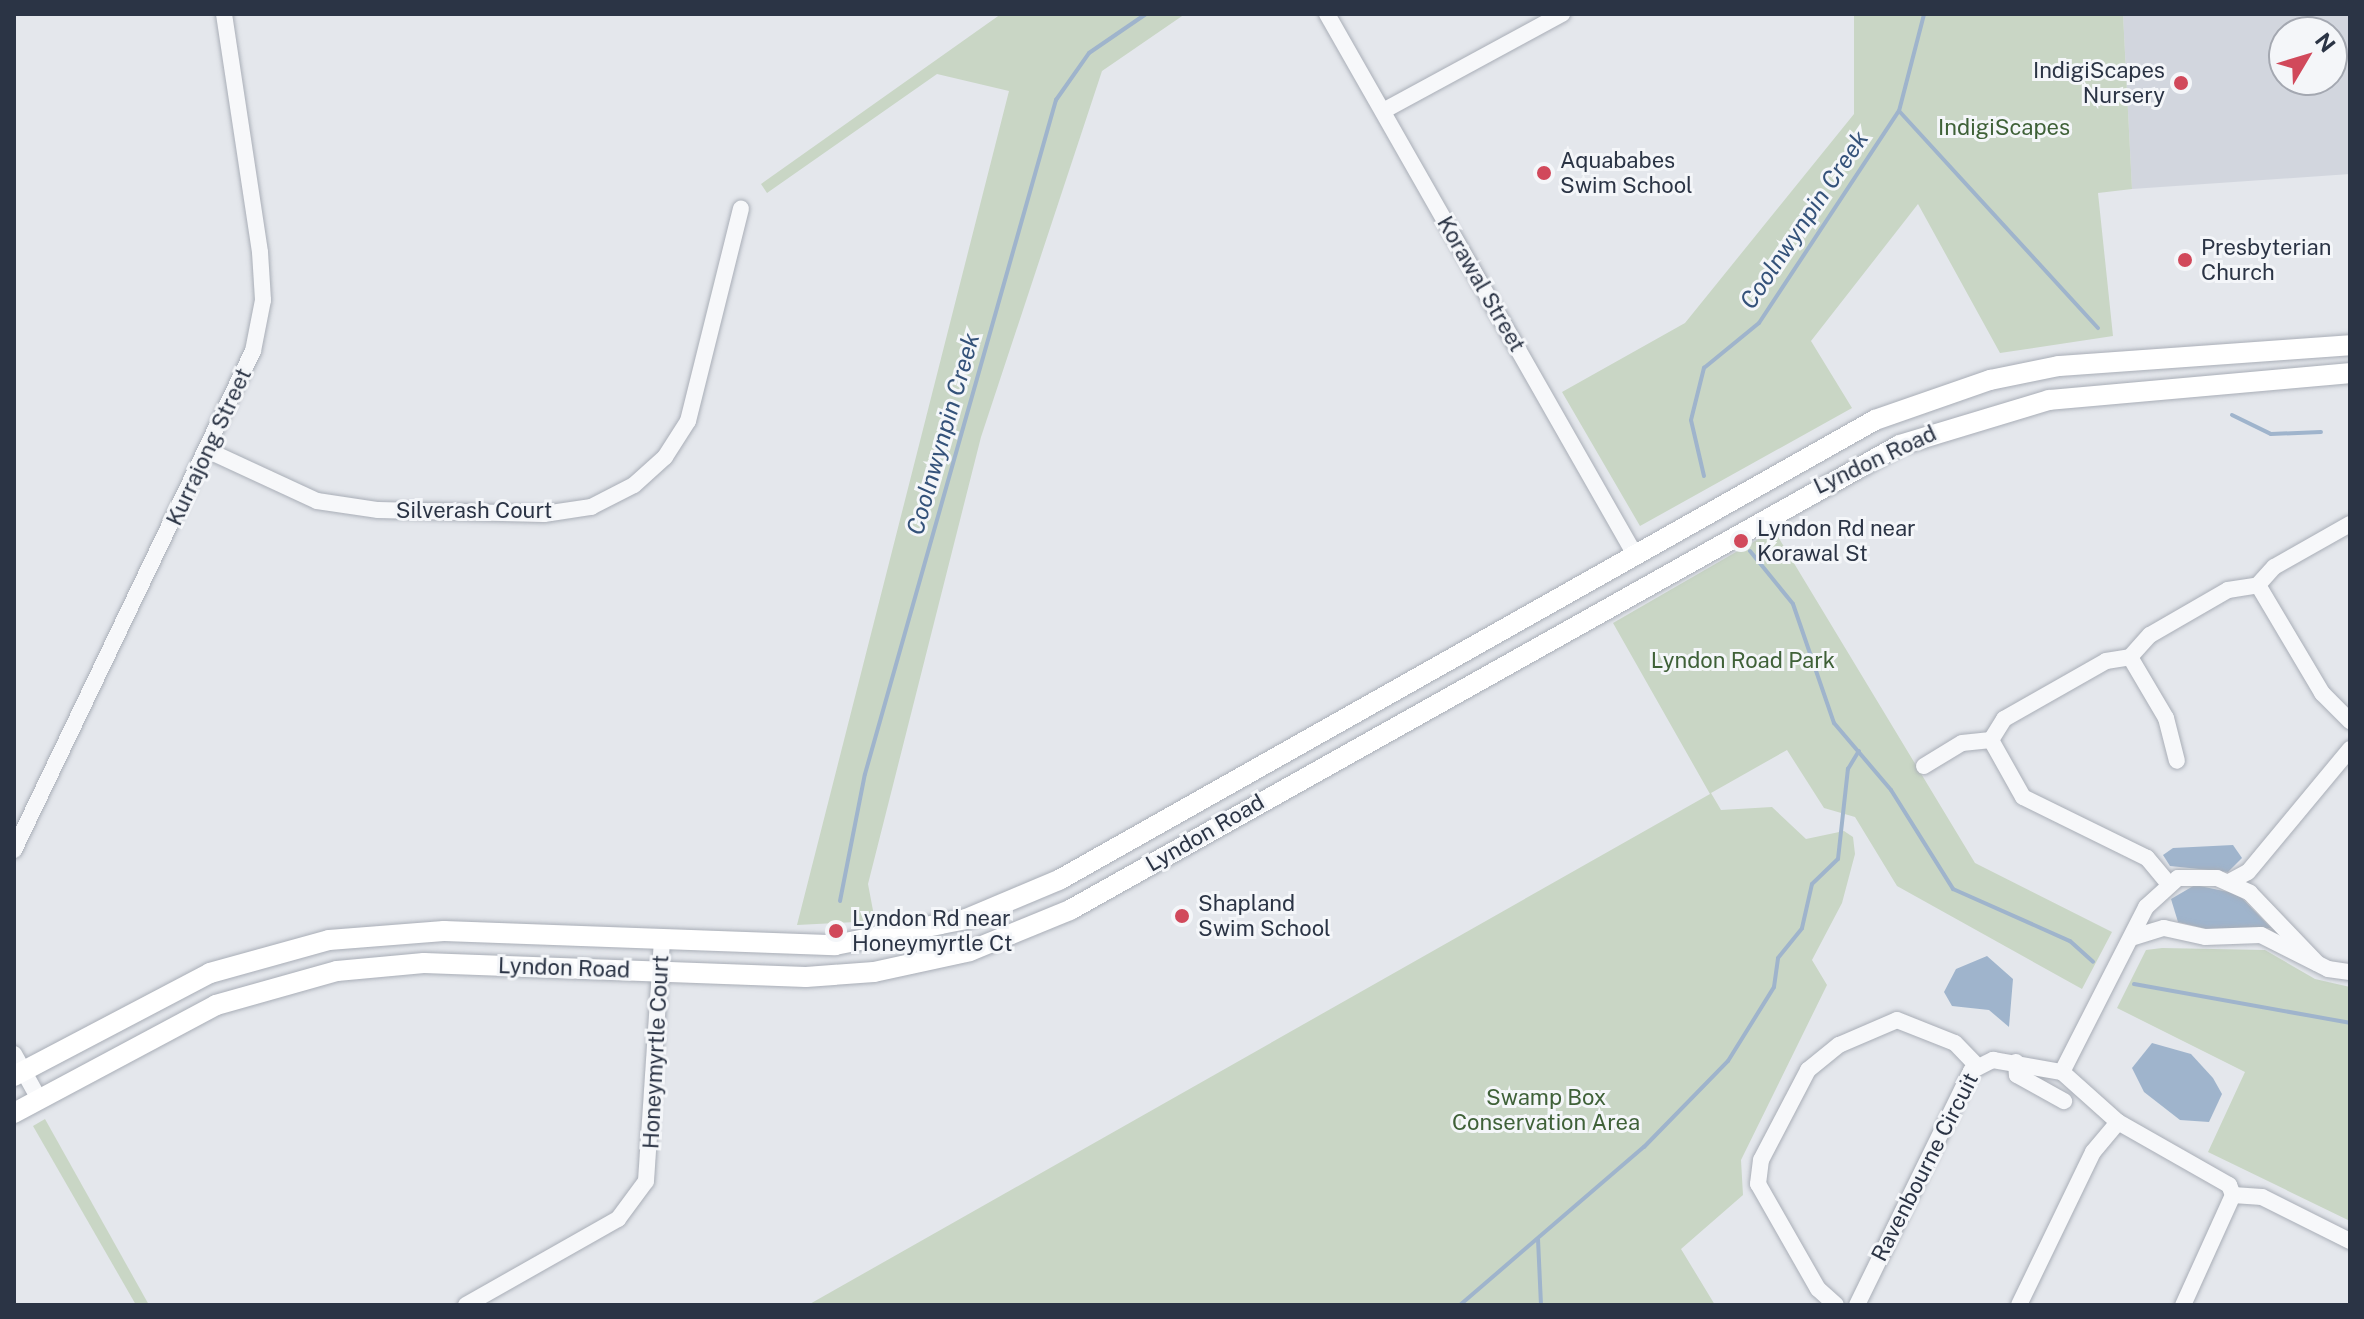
<!DOCTYPE html>
<style>
body{margin:0}
#map{position:relative;width:2364px;height:1319px;overflow:hidden;background:#e4e7ec;font-family:"Public Sans",sans-serif}
div>[style]{position:absolute}
.built>*{inset:0;background:#d2d6de}
.green>*{inset:0;background:#c9d6c5}
.water>*{inset:0;background:#9fb4cc}
.stream>*{height:4px;margin:-2px;padding:0 2px;transform-origin:2px;border-radius:2px;background:#9fb4cc}
.roads{filter:drop-shadow(0 0 2px #a9aeb7) drop-shadow(0 0 2px #a9aeb7)}
.minor>*{height:16px;margin:-8px;padding:0 8px;transform-origin:8px;border-radius:8px;background:#f7f8fa}
.major>*{height:20px;margin:-10px;padding:0 10px;transform-origin:10px;border-radius:10px;background:#fff}
.dots>*{width:22px;height:22px;translate:-50% -50%;box-sizing:border-box;border:4px solid #f4f6f9;border-radius:50%}
span{translate:-50% -50%;white-space:nowrap;text-align:center;line-height:1.15;-webkit-text-stroke:6px #f4f6f9;paint-order:stroke}
.poi-label{font-size:22px;color:#2b3445}
.right{translate:-100% -50%;text-align:right}
.left{translate:0 -50%;text-align:left}
.park-label{font-size:22px;color:#3f6138}
.street-label{font-size:22px;color:#2b3445}
.water-label{font-size:24px;color:#34527a;font-style:italic}
.frame{position:absolute;inset:0;border:16px solid #2b3445;pointer-events:none}
.north{position:absolute;left:2268px;top:16px;width:80px;height:80px;box-sizing:border-box;background:#f4f6f9;border:2px solid #a4a8b1;border-radius:50%;rotate:52deg;font-size:22px;font-weight:700;line-height:32px;text-align:center;color:#2b3445}
.north::after{content:'';display:block;margin:auto;width:28px;height:36px;background:#d1495b;clip-path:polygon(50% 0,100% 100%,50% 72%,0 100%)}
</style>
<div id="map">
<div class="built">
<i style="clip-path:polygon(evenodd,2123px 14px,2350px 14px,2350px 174px,2132px 189px,2123px 14px,2284px 32px,2332px 32px,2332px 80px,2284px 80px,2284px 32px)"></i>
</div>
<div class="green">
<i style="clip-path:polygon(1001px 14px,1185px 14px,1102px 71px,981px 437px,868px 884px,875px 921px,797px 925px,1009px 91px,937px 74px,767px 193px,761px 184px)"></i>
<i style="clip-path:polygon(1854px 14px,2123px 14px,2132px 189px,2098px 193px,2113px 336px,2000px 353px,1918px 204px,1811px 341px,1852px 408px,1640px 526px,1562px 392px,1685px 323px,1854px 114px)"></i>
<i style="clip-path:polygon(1774px 530px,1975px 863px,2112px 932px,2082px 989px,1897px 886px,1855px 817px,1824px 808px,1787px 750px,1711px 793px,1721px 810px,1772px 807px,1806px 839px,1844px 831px,1853px 837px,1855px 854px,1842px 903px,1812px 960px,1827px 985px,1741px 1160px,1743px 1195px,1681px 1249px,1715px 1305px,808px 1305px,1710px 794px,1613px 623px)"></i>
<i style="clip-path:polygon(2162px 948px,2265px 950px,2315px 979px,2350px 987px,2350px 1221px,2208px 1152px,2245px 1072px,2117px 1008px,2146px 950px)"></i>
<i style="clip-path:polygon(45px 1119px,149px 1305px,136px 1305px,33px 1126px)"></i>
</div>
<div class="water">
<i style="clip-path:polygon(2233px 845px,2242px 858px,2228px 872px,2170px 866px,2163px 855px,2173px 848px)"></i>
<i style="clip-path:polygon(2195px 885px,2238px 894px,2271px 928px,2211px 930px,2178px 922px,2171px 899px)"></i>
<i style="clip-path:polygon(1987px 956px,2013px 979px,2009px 1027px,1989px 1010px,1952px 1006px,1944px 992px,1956px 969px)"></i>
<i style="clip-path:polygon(2152px 1043px,2191px 1054px,2213px 1078px,2222px 1094px,2209px 1122px,2180px 1120px,2144px 1092px,2132px 1068px)"></i>
</div>
<div class="stream">
<i style="left:1900px;top:112px;width:293px;rotate:47.5deg"></i>
<i style="left:2232px;top:415px;width:43px;rotate:26deg"></i>
<i style="left:2271px;top:434px;width:50px;rotate:-2.3deg"></i>
<i style="left:1704px;top:476px;width:57px;rotate:-103.1deg"></i>
<i style="left:1691px;top:420px;width:54px;rotate:-76deg"></i>
<i style="left:1704px;top:368px;width:71px;rotate:-39.3deg"></i>
<i style="left:1759px;top:323px;width:254px;rotate:-56.6deg"></i>
<i style="left:1899px;top:111px;width:100px;rotate:-75.5deg"></i>
<i style="left:1750px;top:551px;width:68px;rotate:50.9deg"></i>
<i style="left:1793px;top:604px;width:126px;rotate:71deg"></i>
<i style="left:1834px;top:723px;width:88px;rotate:49.6deg"></i>
<i style="left:1891px;top:790px;width:117px;rotate:57.9deg"></i>
<i style="left:1953px;top:889px;width:128px;rotate:24deg"></i>
<i style="left:2070px;top:941px;width:31px;rotate:42deg"></i>
<i style="left:840px;top:901px;width:129px;rotate:-78.9deg"></i>
<i style="left:865px;top:774px;width:701px;rotate:-74.18deg"></i>
<i style="left:1056px;top:100px;width:57px;rotate:-54.9deg"></i>
<i style="left:1089px;top:53px;width:69px;rotate:-34.4deg"></i>
<i style="left:2134px;top:984px;width:219px;rotate:10.2deg"></i>
<i style="left:1538px;top:1239px;width:66px;rotate:87.4deg"></i>
<i style="left:1460px;top:1305px;width:243px;rotate:-40.7deg"></i>
<i style="left:1644px;top:1147px;width:120px;rotate:-45.7deg"></i>
<i style="left:1728px;top:1061px;width:87px;rotate:-58.1deg"></i>
<i style="left:1774px;top:987px;width:29px;rotate:-82deg"></i>
<i style="left:1778px;top:958px;width:38px;rotate:-51deg"></i>
<i style="left:1802px;top:928px;width:45px;rotate:-77.2deg"></i>
<i style="left:1812px;top:884px;width:36px;rotate:-44deg"></i>
<i style="left:1838px;top:859px;width:91px;rotate:-83.7deg"></i>
<i style="left:1848px;top:769px;width:21px;rotate:-59deg"></i>
</div>
<div class="roads">
<div class="minor">
<i style="left:1327px;top:14px;width:620px;rotate:60.34deg"></i>
<i style="left:1383px;top:111px;width:204px;rotate:-28.5deg"></i>
<i style="left:209px;top:451px;width:119px;rotate:24.8deg"></i>
<i style="left:317px;top:501px;width:62px;rotate:8.4deg"></i>
<i style="left:378px;top:510px;width:166px;rotate:1.4deg"></i>
<i style="left:544px;top:514px;width:48px;rotate:-8.5deg"></i>
<i style="left:591px;top:507px;width:48px;rotate:-27.1deg"></i>
<i style="left:634px;top:485px;width:42px;rotate:-42.1deg"></i>
<i style="left:665px;top:457px;width:43px;rotate:-57.4deg"></i>
<i style="left:688px;top:421px;width:219px;rotate:-76deg"></i>
<i style="left:2350px;top:524px;width:87px;rotate:150.5deg"></i>
<i style="left:2274px;top:567px;width:24px;rotate:132deg"></i>
<i style="left:2258px;top:585px;width:126px;rotate:59.3deg"></i>
<i style="left:2322px;top:693px;width:40px;rotate:45deg"></i>
<i style="left:2130px;top:657px;width:30px;rotate:-48deg"></i>
<i style="left:2150px;top:635px;width:90px;rotate:-30deg"></i>
<i style="left:2228px;top:590px;width:30px;rotate:-9deg"></i>
<i style="left:1924px;top:766px;width:44px;rotate:-31.2deg"></i>
<i style="left:1962px;top:743px;width:29px;rotate:-6deg"></i>
<i style="left:14px;top:850px;width:553px;rotate:-64.41deg"></i>
<i style="left:253px;top:351px;width:52px;rotate:-78.9deg"></i>
<i style="left:263px;top:300px;width:48px;rotate:-93.6deg"></i>
<i style="left:260px;top:252px;width:241px;rotate:-98.6deg"></i>
<i style="left:2229px;top:882px;width:21px;rotate:-28deg"></i>
<i style="left:2248px;top:872px;width:160px;rotate:-50.3deg"></i>
<i style="left:2168px;top:883px;width:33px;rotate:-130deg"></i>
<i style="left:2147px;top:858px;width:138px;rotate:-153.8deg"></i>
<i style="left:2023px;top:797px;width:65px;rotate:-119.3deg"></i>
<i style="left:1991px;top:740px;width:25px;rotate:-58deg"></i>
<i style="left:2004px;top:719px;width:117px;rotate:-29.6deg"></i>
<i style="left:2106px;top:661px;width:24px;rotate:-9deg"></i>
<i style="left:2130px;top:657px;width:71px;rotate:59.5deg"></i>
<i style="left:2166px;top:718px;width:44px;rotate:75.7deg"></i>
<i style="left:2134px;top:937px;width:31px;rotate:-17deg"></i>
<i style="left:2164px;top:928px;width:42px;rotate:12.4deg"></i>
<i style="left:2205px;top:937px;width:56px;rotate:-2deg"></i>
<i style="left:2261px;top:935px;width:75px;rotate:26.9deg"></i>
<i style="left:2328px;top:969px;width:22px;rotate:8deg"></i>
<i style="left:14px;top:1054px;width:51px;rotate:60.9deg"></i>
<i style="left:2016px;top:1062px;width:13px;rotate:86deg"></i>
<i style="left:2017px;top:1075px;width:54px;rotate:29deg"></i>
<i style="left:2062px;top:1072px;width:185px;rotate:-63deg"></i>
<i style="left:2146px;top:907px;width:43px;rotate:-42.2deg"></i>
<i style="left:2178px;top:878px;width:39px"></i>
<i style="left:2217px;top:878px;width:36px;rotate:24deg"></i>
<i style="left:2250px;top:893px;width:97px;rotate:46.3deg"></i>
<i style="left:2233px;top:1195px;width:29px;rotate:4deg"></i>
<i style="left:2262px;top:1197px;width:98px;rotate:26.6deg"></i>
<i style="left:466px;top:1305px;width:175px;rotate:-29.5deg"></i>
<i style="left:618px;top:1219px;width:47px;rotate:-53.6deg"></i>
<i style="left:646px;top:1181px;width:242px;rotate:-86.2deg"></i>
<i style="left:1836px;top:1305px;width:24px;rotate:-138deg"></i>
<i style="left:1818px;top:1289px;width:121px;rotate:-119.7deg"></i>
<i style="left:1758px;top:1184px;width:24px;rotate:-83deg"></i>
<i style="left:1761px;top:1160px;width:102px;rotate:-62.4deg"></i>
<i style="left:1808px;top:1070px;width:40px;rotate:-39deg"></i>
<i style="left:1839px;top:1045px;width:63px;rotate:-23.3deg"></i>
<i style="left:1897px;top:1020px;width:62px;rotate:21.6deg"></i>
<i style="left:1955px;top:1043px;width:30px;rotate:46deg"></i>
<i style="left:1857px;top:1305px;width:260px;rotate:-64deg"></i>
<i style="left:1971px;top:1071px;width:25px;rotate:-27deg"></i>
<i style="left:1993px;top:1060px;width:70px;rotate:9.9deg"></i>
<i style="left:2062px;top:1072px;width:75px;rotate:41.8deg"></i>
<i style="left:2118px;top:1122px;width:128px;rotate:29.6deg"></i>
<i style="left:2229px;top:1185px;width:11px;rotate:68deg"></i>
<i style="left:2233px;top:1195px;width:121px;rotate:114.4deg"></i>
<i style="left:2019px;top:1305px;width:170px;rotate:-64.2deg"></i>
<i style="left:2093px;top:1152px;width:39px;rotate:-50deg"></i>
</div>
<div class="major">
<i style="left:14px;top:1076px;width:221px;rotate:-27.7deg"></i>
<i style="left:210px;top:973px;width:123px;rotate:-15.5deg"></i>
<i style="left:329px;top:940px;width:115px;rotate:-4.5deg"></i>
<i style="left:444px;top:931px;width:391px;rotate:2.1deg"></i>
<i style="left:835px;top:945px;width:134px;rotate:-11.2deg"></i>
<i style="left:966px;top:919px;width:101px;rotate:-22.8deg"></i>
<i style="left:1059px;top:880px;width:937px;rotate:-29.41deg"></i>
<i style="left:1875px;top:420px;width:122px;rotate:-19.2deg"></i>
<i style="left:1990px;top:380px;width:70px;rotate:-11.5deg"></i>
<i style="left:2059px;top:366px;width:292px;rotate:-4.1deg"></i>
<i style="left:14px;top:1113px;width:229px;rotate:-28.1deg"></i>
<i style="left:216px;top:1005px;width:126px;rotate:-15.7deg"></i>
<i style="left:337px;top:971px;width:87px;rotate:-5.3deg"></i>
<i style="left:424px;top:963px;width:382px;rotate:2.1deg"></i>
<i style="left:806px;top:977px;width:68px;rotate:-4.2deg"></i>
<i style="left:874px;top:972px;width:98px;rotate:-12.3deg"></i>
<i style="left:970px;top:951px;width:108px;rotate:-22.3deg"></i>
<i style="left:1070px;top:910px;width:951px;rotate:-29.26deg"></i>
<i style="left:1900px;top:445px;width:156px;rotate:-16.8deg"></i>
<i style="left:2049px;top:400px;width:302px;rotate:-5.1deg"></i>
</div>
</div>
<div class="dots">
<i style="left:2181px;top:83px;background:#d1495b"></i>
<i style="left:1544px;top:173px;background:#d1495b"></i>
<i style="left:2185px;top:260px;background:#d1495b"></i>
<i style="left:1741px;top:541px;background:#d1495b"></i>
<i style="left:1182px;top:916px;background:#d1495b"></i>
<i style="left:836px;top:931px;background:#d1495b"></i>
</div>
<div class="poi-label">
<span class="right" style="left:2165px;top:83px">IndigiScapes<br>Nursery</span>
<span class="left" style="left:1560px;top:173px">Aquababes<br>Swim School</span>
<span class="left" style="left:2201px;top:260px">Presbyterian<br>Church</span>
<span class="left" style="left:1757px;top:541px">Lyndon Rd near<br>Korawal St</span>
<span class="left" style="left:1198px;top:916px">Shapland<br>Swim School</span>
<span class="left" style="left:852px;top:931px">Lyndon Rd near<br>Honeymyrtle Ct</span>
</div>
<div class="park-label">
<span style="left:2004px;top:128px">IndigiScapes</span>
<span style="left:1743px;top:661px">Lyndon Road Park</span>
<span style="left:1546px;top:1110px">Swamp Box<br>Conservation Area</span>
</div>
<div class="street-label">
<span style="left:1481px;top:284px;rotate:60deg">Korawal Street</span>
<span style="left:209px;top:447px;rotate:-65deg">Kurrajong Street</span>
<span style="left:1875px;top:460px;rotate:-25deg">Lyndon Road</span>
<span style="left:474px;top:511px">Silverash Court</span>
<span style="left:1205px;top:833px;rotate:-30deg">Lyndon Road</span>
<span style="left:564px;top:968px;rotate:2deg">Lyndon Road</span>
<span style="left:656px;top:1052px;rotate:-87deg">Honeymyrtle Court</span>
<span style="left:1925px;top:1167px;rotate:-63deg">Ravenbourne Circuit</span>
</div>
<div class="water-label">
<span style="left:1804px;top:220px;rotate:-56deg">Coolnwynpin Creek</span>
<span style="left:943px;top:434px;rotate:-74deg">Coolnwynpin Creek</span>
</div>
<div class="frame"></div>
<div class="north">N</div>
</div>
